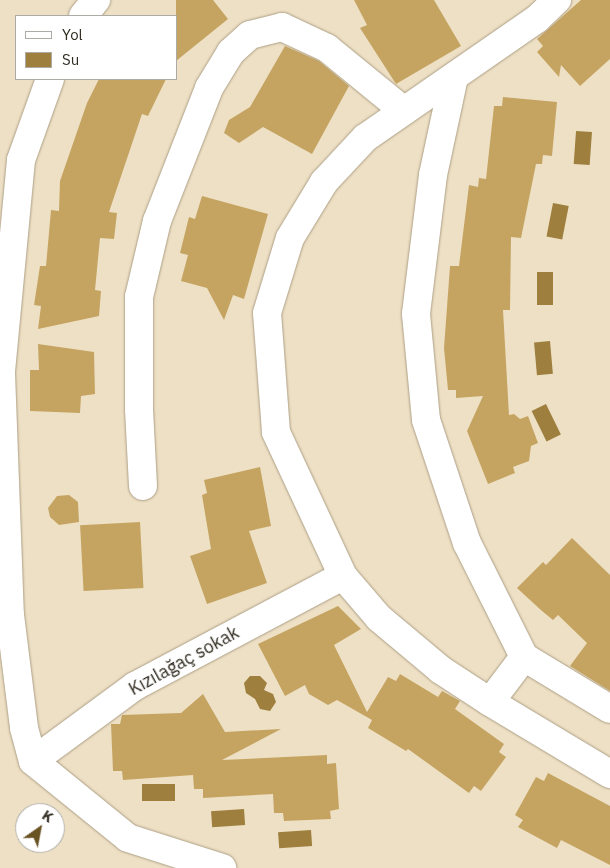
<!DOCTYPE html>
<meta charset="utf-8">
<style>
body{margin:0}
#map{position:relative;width:610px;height:868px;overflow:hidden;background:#eee0c5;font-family:"IBM Plex Sans",sans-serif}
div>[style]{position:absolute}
.water>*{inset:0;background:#9e7f3d;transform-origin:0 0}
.building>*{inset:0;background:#c5a462;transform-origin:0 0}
.roads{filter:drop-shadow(0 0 1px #ac9f85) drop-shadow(0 0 1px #ac9f85)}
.minor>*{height:28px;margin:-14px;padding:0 14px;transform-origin:14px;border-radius:14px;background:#fff}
span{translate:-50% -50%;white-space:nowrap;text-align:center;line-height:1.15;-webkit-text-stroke:5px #fff;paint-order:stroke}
.street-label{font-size:18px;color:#312c21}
.legend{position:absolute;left:15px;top:15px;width:162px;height:65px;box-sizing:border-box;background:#fff;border:1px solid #adaba6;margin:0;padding:6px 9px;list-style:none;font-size:15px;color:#312c21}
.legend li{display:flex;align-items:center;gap:10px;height:25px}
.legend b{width:25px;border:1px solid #adaba6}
.north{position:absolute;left:15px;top:803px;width:50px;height:50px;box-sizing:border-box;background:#fff;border:1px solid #adaba6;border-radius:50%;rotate:33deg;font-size:14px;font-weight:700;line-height:20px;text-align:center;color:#312c21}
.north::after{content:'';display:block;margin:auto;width:18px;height:22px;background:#6a5323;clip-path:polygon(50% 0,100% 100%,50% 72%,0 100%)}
</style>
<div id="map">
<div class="water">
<i style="left:576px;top:131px;width:16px;height:33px;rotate:4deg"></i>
<i style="left:553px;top:203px;width:16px;height:34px;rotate:11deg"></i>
<i style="left:537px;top:272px;width:16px;height:33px"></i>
<i style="left:550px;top:341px;width:33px;height:16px;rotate:85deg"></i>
<i style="left:546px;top:404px;width:34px;height:16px;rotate:64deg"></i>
<i style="clip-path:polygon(250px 676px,260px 676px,267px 683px,264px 690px,273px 694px,276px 702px,270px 711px,260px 709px,255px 699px,246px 693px,244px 683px)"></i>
<i style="left:175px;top:784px;width:17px;height:33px;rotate:90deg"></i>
<i style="left:244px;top:809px;width:16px;height:33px;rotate:86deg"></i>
<i style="left:311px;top:830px;width:16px;height:33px;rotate:86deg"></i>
</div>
<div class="building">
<i style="clip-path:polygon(176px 0,213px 0,228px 19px,176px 61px)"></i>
<i style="clip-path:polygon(354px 0,434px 0,461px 46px,396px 84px,360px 28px,367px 25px)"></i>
<i style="clip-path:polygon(581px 0,610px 0,610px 59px,580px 86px,561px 65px,559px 77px,537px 52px,543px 46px,537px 39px)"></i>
<i style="clip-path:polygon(285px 46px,319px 61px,349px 86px,312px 154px,263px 127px,239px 143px,224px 133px,229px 120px,250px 107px)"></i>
<i style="clip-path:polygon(99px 79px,166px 79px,148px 116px,142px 114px,109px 212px,117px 213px,114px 239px,100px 238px,95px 290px,101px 291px,99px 316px,38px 329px,41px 306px,34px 305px,40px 266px,46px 266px,51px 210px,59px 211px,60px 181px,87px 103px)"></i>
<i style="clip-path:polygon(503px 97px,557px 102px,552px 156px,543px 155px,542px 164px,536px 164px,521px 238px,511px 237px,510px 310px,503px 310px,509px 415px,514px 414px,520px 419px,528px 416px,538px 443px,531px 446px,529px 461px,513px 467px,515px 473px,488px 484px,467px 431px,483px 396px,456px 398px,456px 390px,448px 390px,444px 348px,450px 266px,459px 266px,469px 185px,478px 187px,479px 178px,486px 179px,494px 106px,502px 106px)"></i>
<i style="clip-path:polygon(202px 196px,268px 214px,244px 299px,233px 295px,224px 320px,207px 288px,181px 281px,188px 255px,180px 253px,189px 217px,195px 219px)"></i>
<i style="clip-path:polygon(38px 344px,94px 352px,95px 394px,81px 396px,80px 413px,30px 411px,30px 370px,39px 370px)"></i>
<i style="clip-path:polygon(260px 467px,271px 526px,249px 531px,267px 583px,207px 604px,190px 556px,211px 549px,202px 495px,207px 493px,204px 480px)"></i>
<i style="clip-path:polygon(69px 495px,78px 502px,79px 522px,59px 525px,50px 517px,48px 508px,57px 496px)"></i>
<i style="left:140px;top:522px;width:66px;height:60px;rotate:87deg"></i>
<i style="clip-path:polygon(572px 538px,610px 575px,610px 691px,570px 666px,587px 643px,558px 615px,553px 620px,542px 611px,517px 588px,543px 562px,546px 565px)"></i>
<i style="clip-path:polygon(338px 606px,361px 629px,334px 645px,367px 712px,388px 677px,396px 681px,400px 674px,438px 697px,442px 691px,460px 701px,455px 709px,504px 744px,499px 752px,506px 757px,481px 791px,474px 786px,469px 793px,408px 749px,406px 751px,368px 728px,372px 720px,337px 700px,328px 705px,309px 694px,305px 685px,285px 696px,258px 644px)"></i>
<i style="clip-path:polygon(203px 694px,225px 732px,281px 729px,222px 760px,327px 755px,327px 764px,336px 763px,339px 809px,330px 811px,331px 819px,284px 821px,283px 813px,274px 813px,273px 794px,203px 798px,203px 789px,194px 789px,193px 775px,123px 780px,122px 771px,113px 771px,111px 724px,120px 724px,122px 715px,181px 713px)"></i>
<i style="clip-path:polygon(548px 773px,610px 806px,610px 865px,561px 840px,557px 848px,518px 827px,523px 820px,515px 815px,536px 777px,544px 781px)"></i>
</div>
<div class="roads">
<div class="minor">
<i style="left:83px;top:16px;width:21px;rotate:-51deg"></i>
<i style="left:454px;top:77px;width:100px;rotate:102.1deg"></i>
<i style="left:433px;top:175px;width:140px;rotate:97deg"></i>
<i style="left:416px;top:314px;width:106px;rotate:84.6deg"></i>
<i style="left:426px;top:420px;width:130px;rotate:71.6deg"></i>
<i style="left:467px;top:543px;width:127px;rotate:63.4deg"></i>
<i style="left:524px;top:657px;width:100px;rotate:31.2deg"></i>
<i style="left:50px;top:79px;width:86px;rotate:109.7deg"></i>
<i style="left:21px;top:160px;width:214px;rotate:95.4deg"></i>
<i style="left:1px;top:373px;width:242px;rotate:87.9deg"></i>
<i style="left:10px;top:615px;width:114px;rotate:82.9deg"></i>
<i style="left:24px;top:728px;width:34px;rotate:75deg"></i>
<i style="left:33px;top:761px;width:122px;rotate:39deg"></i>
<i style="left:128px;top:838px;width:99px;rotate:17.7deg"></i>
<i style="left:143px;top:486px;width:77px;rotate:-93deg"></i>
<i style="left:139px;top:409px;width:112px;rotate:-90deg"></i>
<i style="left:139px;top:297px;width:78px;rotate:-76.7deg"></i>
<i style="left:157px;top:221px;width:143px;rotate:-68.6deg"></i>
<i style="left:209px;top:88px;width:42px;rotate:-58.6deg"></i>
<i style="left:231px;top:52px;width:25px;rotate:-42deg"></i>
<i style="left:250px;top:35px;width:33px;rotate:-14deg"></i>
<i style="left:282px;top:27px;width:50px;rotate:25deg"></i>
<i style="left:327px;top:48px;width:99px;rotate:39.3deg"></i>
<i style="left:524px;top:657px;width:56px;rotate:127.1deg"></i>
<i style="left:490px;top:702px;width:59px;rotate:-146.9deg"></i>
<i style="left:441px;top:670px;width:81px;rotate:-140deg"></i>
<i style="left:379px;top:618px;width:55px;rotate:-130.6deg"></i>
<i style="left:343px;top:576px;width:159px;rotate:-115deg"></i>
<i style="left:276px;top:432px;width:119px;rotate:-94.3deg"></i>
<i style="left:267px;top:313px;width:78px;rotate:-73deg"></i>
<i style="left:290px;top:238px;width:66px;rotate:-58.7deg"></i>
<i style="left:324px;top:182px;width:60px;rotate:-47deg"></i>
<i style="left:365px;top:138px;width:209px;rotate:-34.7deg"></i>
<i style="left:537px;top:19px;width:28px;rotate:-44deg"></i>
<i style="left:490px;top:702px;width:140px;rotate:31deg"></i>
<i style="left:33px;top:761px;width:127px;rotate:-36.3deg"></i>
<i style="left:135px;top:686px;width:235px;rotate:-27.9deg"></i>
</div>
</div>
<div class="street-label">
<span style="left:184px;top:661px;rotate:-29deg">Kızılağaç sokak</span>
</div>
<ul class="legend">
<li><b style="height:6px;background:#fff"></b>Yol</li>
<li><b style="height:14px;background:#9e7f3d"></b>Su</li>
</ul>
<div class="north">K</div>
</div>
